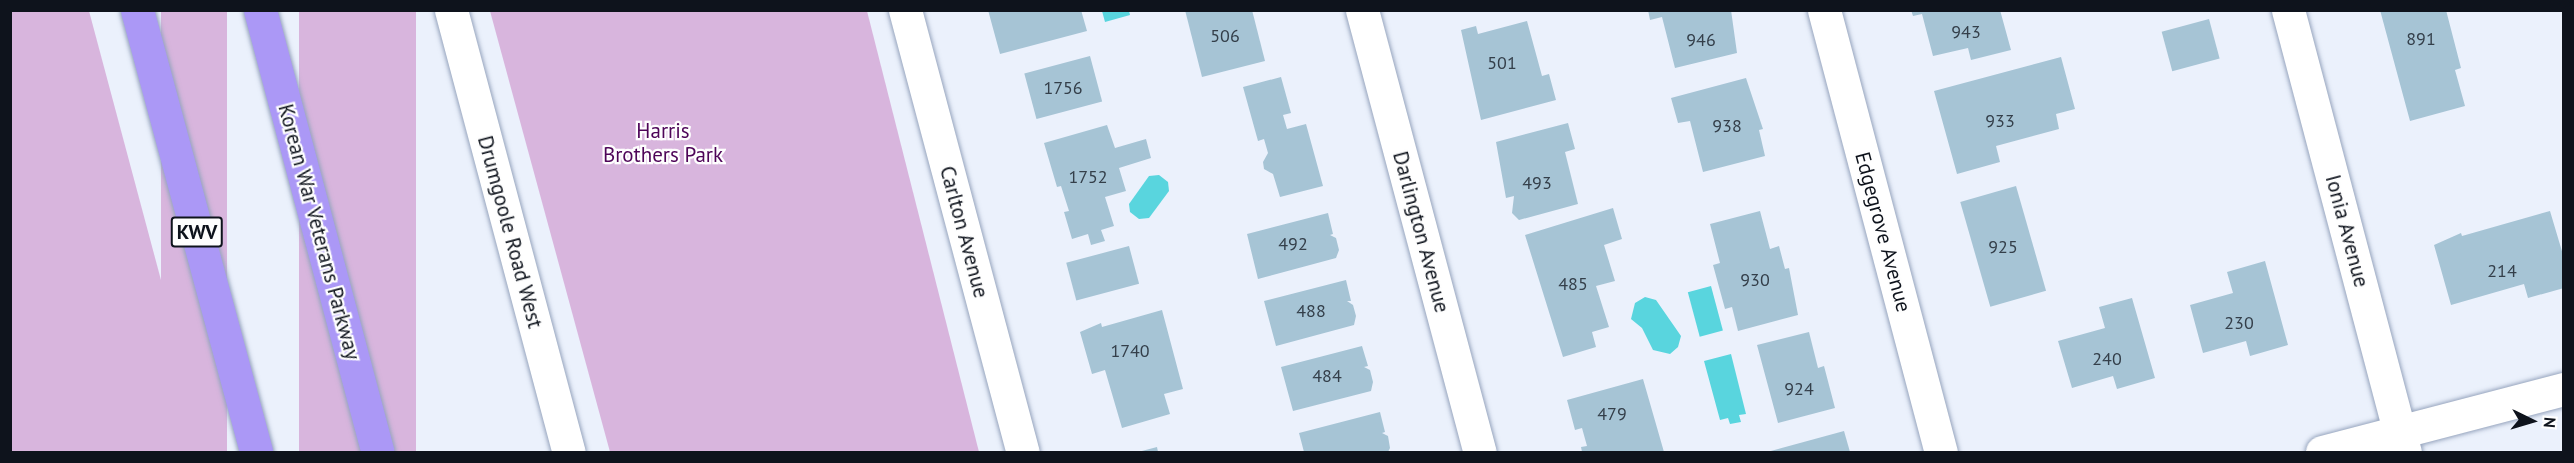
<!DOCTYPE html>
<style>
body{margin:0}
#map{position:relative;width:2574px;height:463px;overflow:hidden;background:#ebf1fc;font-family:"PT Sans",sans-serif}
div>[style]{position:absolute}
.green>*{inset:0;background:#d8b5dd;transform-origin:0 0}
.water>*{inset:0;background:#59d5de;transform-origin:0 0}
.building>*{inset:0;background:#a6c4d5;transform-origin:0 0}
.roads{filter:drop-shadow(0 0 2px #97a5be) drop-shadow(0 0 2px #97a5be)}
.street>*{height:33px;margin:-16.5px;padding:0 16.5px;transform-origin:16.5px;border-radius:16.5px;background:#fff}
.secondary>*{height:33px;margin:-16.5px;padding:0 16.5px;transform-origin:16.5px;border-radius:16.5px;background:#fff}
.highway>*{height:33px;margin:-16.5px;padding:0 16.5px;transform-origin:16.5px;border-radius:16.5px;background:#ab98f6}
span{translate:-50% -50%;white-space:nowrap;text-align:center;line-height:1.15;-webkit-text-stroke:4.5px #fefefe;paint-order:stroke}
.number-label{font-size:18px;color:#343f4a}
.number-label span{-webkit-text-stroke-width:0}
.shield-label span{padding:2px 4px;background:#fefefe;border:2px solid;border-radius:4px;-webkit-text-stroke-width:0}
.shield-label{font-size:20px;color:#0e131c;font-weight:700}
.park-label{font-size:21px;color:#4e0558}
.street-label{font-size:21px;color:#0e131c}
.frame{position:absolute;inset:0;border:12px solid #0e131c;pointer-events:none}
.north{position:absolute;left:2502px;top:391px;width:60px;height:60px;-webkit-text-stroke:4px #fefefe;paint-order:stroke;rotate:95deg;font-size:16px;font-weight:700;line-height:24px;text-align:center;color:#0e131c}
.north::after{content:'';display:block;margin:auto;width:21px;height:27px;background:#0e131c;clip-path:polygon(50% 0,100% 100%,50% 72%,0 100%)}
</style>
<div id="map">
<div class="green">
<i style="clip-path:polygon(10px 11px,89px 11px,207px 452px,11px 452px)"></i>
<i style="left:161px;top:11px;width:66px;height:457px"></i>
<i style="left:299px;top:11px;width:117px;height:457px"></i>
<i style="clip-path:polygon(490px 11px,867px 11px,979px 452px,610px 452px)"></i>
</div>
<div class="water">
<i style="clip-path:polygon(1102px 11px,1129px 11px,1130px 15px,1105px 22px)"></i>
<i style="clip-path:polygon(1159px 175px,1168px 182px,1169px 191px,1149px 218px,1139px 219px,1130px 212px,1129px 204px,1149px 176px)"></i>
<i style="left:1711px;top:286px;width:46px;height:24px;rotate:75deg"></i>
<i style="clip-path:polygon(1645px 297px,1656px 300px,1681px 336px,1678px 347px,1670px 354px,1653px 350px,1642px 328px,1631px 319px,1635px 303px)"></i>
<i style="clip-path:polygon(1731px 354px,1746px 414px,1739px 415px,1741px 422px,1730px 424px,1728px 418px,1720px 420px,1704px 361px)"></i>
</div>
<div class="building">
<i style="clip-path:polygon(988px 10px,1081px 10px,1087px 31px,1000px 54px)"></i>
<i style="clip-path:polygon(1185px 10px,1252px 10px,1265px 61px,1202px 77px)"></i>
<i style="clip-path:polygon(1648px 10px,1731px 10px,1737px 53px,1675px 68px,1662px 17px,1650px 20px)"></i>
<i style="clip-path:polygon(1911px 10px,2000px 10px,2011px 50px,1971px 60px,1968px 48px,1933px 56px,1922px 14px,1913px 16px)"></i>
<i style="clip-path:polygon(2380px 10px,2446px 10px,2461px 68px,2455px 70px,2465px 106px,2410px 121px)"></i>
<i style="left:2209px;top:19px;width:41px;height:49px;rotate:75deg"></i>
<i style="clip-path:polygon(1527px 21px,1542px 76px,1549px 74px,1556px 100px,1481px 120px,1461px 30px,1476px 26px,1478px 34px)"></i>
<i style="left:1090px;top:56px;width:47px;height:68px;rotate:75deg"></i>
<i style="clip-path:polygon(2061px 57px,2075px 109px,2056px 114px,2059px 129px,1996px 146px,2000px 162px,1957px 174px,1934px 91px)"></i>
<i style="clip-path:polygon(1281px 77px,1291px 113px,1283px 115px,1287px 129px,1306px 124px,1323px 186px,1280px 197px,1273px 174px,1264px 169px,1263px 162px,1268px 153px,1264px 139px,1258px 141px,1243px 87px)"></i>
<i style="clip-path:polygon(1746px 78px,1763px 129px,1759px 130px,1765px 156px,1703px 172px,1690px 121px,1678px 123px,1671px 98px)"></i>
<i style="clip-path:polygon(1568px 123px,1575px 149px,1565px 152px,1578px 204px,1519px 220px,1512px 213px,1514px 196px,1506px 198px,1496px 142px)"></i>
<i style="clip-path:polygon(1107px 125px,1115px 148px,1146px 139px,1151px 158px,1119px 168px,1126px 191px,1105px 197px,1114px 226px,1101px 230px,1105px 241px,1091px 245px,1088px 234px,1072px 239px,1064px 212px,1069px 211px,1061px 186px,1057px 187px,1044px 143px)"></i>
<i style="left:2016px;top:186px;width:109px;height:58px;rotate:74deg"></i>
<i style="clip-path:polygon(1613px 208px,1622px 239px,1604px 245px,1615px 281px,1596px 286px,1609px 327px,1592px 332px,1596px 347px,1563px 357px,1525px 235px)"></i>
<i style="clip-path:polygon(1760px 211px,1770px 249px,1779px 246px,1785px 269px,1789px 268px,1798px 315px,1738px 331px,1732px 307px,1725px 309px,1713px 265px,1720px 263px,1710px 224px)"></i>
<i style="clip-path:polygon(2550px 211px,2564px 258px,2564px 288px,2528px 298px,2524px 284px,2451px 305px,2434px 245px,2461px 233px,2462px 236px)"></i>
<i style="clip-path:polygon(1328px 213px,1333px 234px,1330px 235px,1336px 238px,1339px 250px,1336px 258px,1258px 279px,1247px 234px)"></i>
<i style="left:1129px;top:246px;width:39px;height:65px;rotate:75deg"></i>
<i style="clip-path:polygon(2265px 261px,2288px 345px,2250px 356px,2246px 341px,2203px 353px,2190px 305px,2233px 293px,2227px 272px)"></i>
<i style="clip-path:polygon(1346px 280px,1351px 301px,1347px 301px,1353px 305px,1356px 316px,1354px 325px,1276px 346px,1264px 301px)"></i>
<i style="clip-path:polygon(2132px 298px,2155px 378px,2117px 389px,2113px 376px,2072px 388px,2058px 341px,2105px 328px,2099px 307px)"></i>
<i style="clip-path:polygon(1162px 310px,1183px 389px,1164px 394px,1170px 414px,1122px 428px,1105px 370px,1092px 374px,1080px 332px,1101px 323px,1102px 327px)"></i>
<i style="clip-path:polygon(1809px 332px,1818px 368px,1824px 366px,1835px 408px,1778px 423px,1757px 345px)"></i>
<i style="clip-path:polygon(1362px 346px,1368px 366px,1364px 367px,1370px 370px,1373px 382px,1371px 391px,1293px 411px,1281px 367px)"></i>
<i style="clip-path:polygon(1643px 379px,1664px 452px,1582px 452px,1581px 447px,1587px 446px,1582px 428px,1575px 430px,1567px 400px)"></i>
<i style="clip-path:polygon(1380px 412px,1385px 432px,1382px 433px,1388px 436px,1390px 448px,1388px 452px,1304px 452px,1299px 433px)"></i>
<i style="clip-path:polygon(1844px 431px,1850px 452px,1767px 452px)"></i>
<i style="clip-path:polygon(1157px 447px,1158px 452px,1138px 452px)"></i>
</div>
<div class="roads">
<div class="street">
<i style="left:905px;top:10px;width:457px;rotate:75.1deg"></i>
<i style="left:1362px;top:10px;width:457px;rotate:75.1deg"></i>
<i style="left:1824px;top:10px;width:457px;rotate:75.2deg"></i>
<i style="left:2288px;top:10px;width:457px;rotate:75.2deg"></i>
<i style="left:2322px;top:452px;width:250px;rotate:-14.6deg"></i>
</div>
<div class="secondary">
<i style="left:451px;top:10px;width:457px;rotate:75.1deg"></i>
</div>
<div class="highway">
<i style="left:137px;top:10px;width:458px;rotate:74.9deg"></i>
<i style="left:260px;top:10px;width:457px;rotate:75.1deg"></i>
</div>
</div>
<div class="number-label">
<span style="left:1966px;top:32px">943</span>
<span style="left:1225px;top:36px">506</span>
<span style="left:2421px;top:39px">891</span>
<span style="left:1701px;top:40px">946</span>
<span style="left:1502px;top:63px">501</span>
<span style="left:1063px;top:88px">1756</span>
<span style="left:2000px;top:121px">933</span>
<span style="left:1727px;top:126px">938</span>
<span style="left:1088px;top:177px">1752</span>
<span style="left:1537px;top:183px">493</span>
<span style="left:1293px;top:244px">492</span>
<span style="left:2003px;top:247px">925</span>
<span style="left:2502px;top:271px">214</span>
<span style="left:1755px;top:280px">930</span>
<span style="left:1573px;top:284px">485</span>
<span style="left:1311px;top:311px">488</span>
<span style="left:2239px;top:323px">230</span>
<span style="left:1130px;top:351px">1740</span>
<span style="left:2107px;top:359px">240</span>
<span style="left:1327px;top:376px">484</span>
<span style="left:1799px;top:389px">924</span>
<span style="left:1612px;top:414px">479</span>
</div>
<div class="shield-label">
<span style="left:197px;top:232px">KWV</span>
</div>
<div class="park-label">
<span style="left:663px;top:143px">Harris<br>Brothers Park</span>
</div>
<div class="street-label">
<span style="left:2347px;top:231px;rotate:75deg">Ionia Avenue</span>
<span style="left:319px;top:232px;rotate:75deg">Korean War Veterans Parkway</span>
<span style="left:510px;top:232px;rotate:75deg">Drumgoole Road West</span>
<span style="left:964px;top:232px;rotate:75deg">Carlton Avenue</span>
<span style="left:1421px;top:232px;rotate:75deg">Darlington Avenue</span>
<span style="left:1883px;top:232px;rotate:75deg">Edgegrove Avenue</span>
</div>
<div class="frame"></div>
<div class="north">N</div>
</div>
